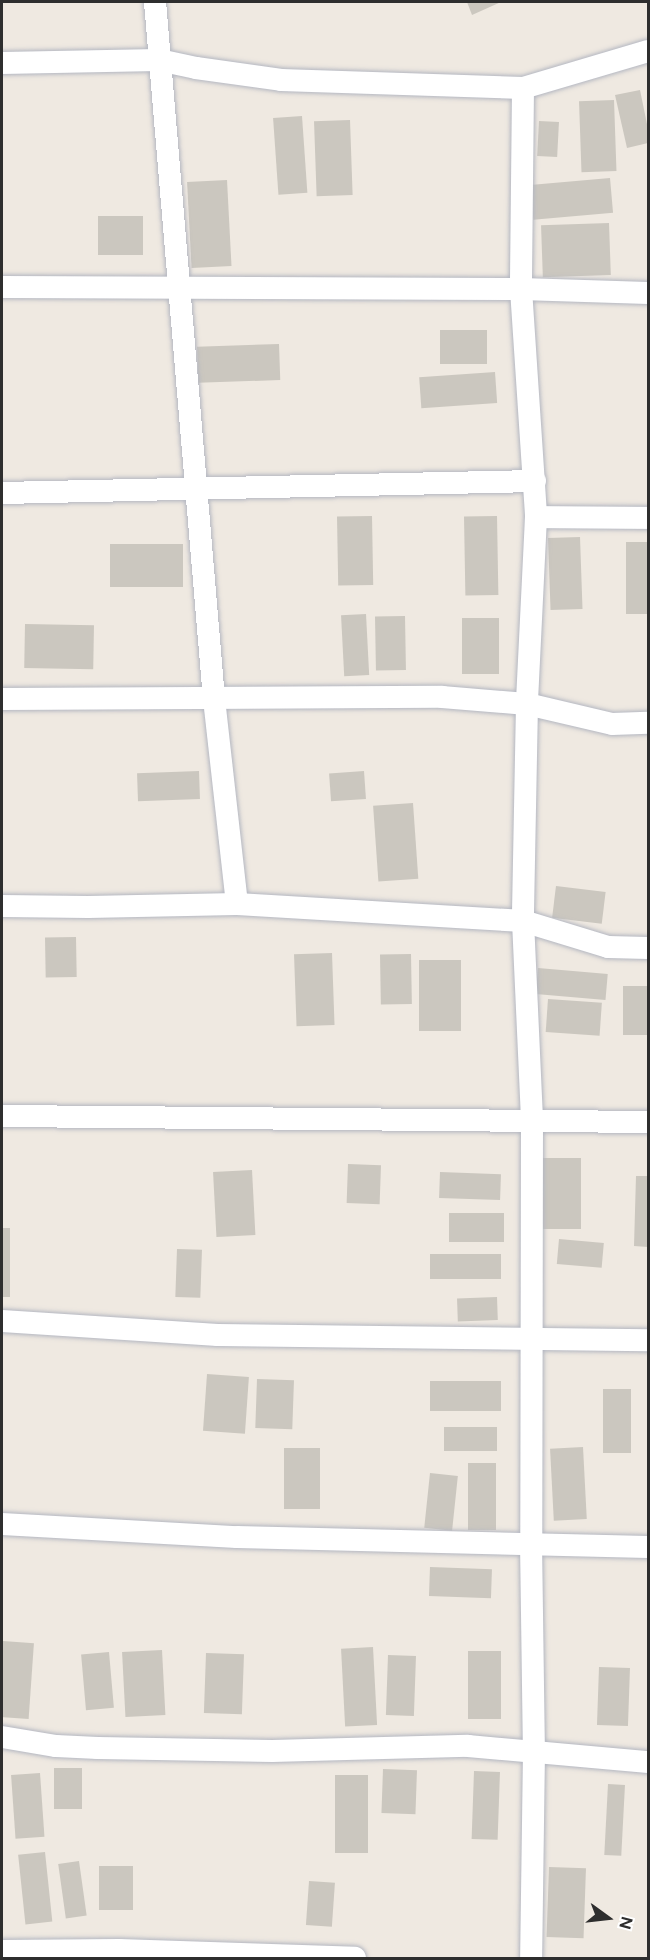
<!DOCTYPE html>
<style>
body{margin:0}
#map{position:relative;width:650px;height:1960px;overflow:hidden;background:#efe9e1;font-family:Figtree,sans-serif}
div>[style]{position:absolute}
.building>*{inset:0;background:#cbc7bf;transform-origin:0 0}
.roads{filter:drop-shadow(0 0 2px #b4b7c1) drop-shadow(0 0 2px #b4b7c1)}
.minor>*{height:22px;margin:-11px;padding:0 11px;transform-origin:11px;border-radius:11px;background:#fff}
span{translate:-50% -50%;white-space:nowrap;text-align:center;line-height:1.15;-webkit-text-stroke:4.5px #fff;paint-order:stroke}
.frame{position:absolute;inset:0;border:3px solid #2e2e2e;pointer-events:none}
.north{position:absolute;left:578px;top:1888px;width:60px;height:60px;-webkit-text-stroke:4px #fff;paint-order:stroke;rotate:105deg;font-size:16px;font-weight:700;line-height:24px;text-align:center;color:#2e2e2e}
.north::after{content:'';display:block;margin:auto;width:21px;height:27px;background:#2e2e2e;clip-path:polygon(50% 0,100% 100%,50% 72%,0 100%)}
</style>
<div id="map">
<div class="building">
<i style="clip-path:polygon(467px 2px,501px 2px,472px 15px)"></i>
<i style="clip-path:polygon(640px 90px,648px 129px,648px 143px,627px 148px,615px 95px)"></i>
<i style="left:614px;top:100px;width:71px;height:35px;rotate:88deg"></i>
<i style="left:302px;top:116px;width:77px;height:29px;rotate:86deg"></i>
<i style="left:350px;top:120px;width:75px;height:36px;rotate:88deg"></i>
<i style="left:539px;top:121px;width:20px;height:35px;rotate:3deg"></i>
<i style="left:610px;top:178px;width:35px;height:80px;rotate:85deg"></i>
<i style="left:227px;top:180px;width:86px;height:40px;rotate:87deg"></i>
<i style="left:98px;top:216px;width:45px;height:39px"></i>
<i style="left:609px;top:223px;width:52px;height:68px;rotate:88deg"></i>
<i style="left:487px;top:330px;width:34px;height:47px;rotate:90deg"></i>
<i style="left:279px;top:344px;width:36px;height:82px;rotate:88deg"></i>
<i style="left:495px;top:372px;width:31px;height:76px;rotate:86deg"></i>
<i style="left:372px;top:516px;width:69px;height:35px;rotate:89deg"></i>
<i style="left:497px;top:516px;width:79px;height:33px;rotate:89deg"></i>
<i style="left:580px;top:537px;width:72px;height:32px;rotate:88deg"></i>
<i style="left:648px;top:542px;width:72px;height:22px;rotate:90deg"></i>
<i style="left:110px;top:544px;width:73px;height:43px"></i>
<i style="left:366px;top:614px;width:61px;height:25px;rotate:87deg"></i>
<i style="left:405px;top:616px;width:54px;height:30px;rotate:89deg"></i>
<i style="left:499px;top:618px;width:56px;height:37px;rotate:90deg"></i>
<i style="left:25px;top:624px;width:69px;height:44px;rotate:1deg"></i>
<i style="left:199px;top:771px;width:28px;height:62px;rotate:88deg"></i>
<i style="left:364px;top:771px;width:28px;height:35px;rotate:86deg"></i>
<i style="left:413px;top:803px;width:76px;height:40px;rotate:86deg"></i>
<i style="left:556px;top:886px;width:50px;height:32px;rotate:7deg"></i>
<i style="left:76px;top:937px;width:40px;height:31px;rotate:89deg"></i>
<i style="left:332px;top:953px;width:72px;height:38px;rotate:88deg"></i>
<i style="left:411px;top:954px;width:50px;height:31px;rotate:89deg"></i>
<i style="left:419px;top:960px;width:42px;height:71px"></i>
<i style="left:538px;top:968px;width:70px;height:26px;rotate:5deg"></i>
<i style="left:648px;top:986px;width:49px;height:25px;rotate:90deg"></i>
<i style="left:548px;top:999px;width:54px;height:33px;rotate:4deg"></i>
<i style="left:542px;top:1158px;width:39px;height:71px"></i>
<i style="left:348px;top:1164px;width:33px;height:39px;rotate:2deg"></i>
<i style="left:252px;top:1170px;width:65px;height:39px;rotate:87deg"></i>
<i style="left:440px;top:1172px;width:61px;height:26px;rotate:2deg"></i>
<i style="clip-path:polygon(636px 1176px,648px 1176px,648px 1247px,634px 1246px)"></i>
<i style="left:449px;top:1213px;width:55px;height:29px"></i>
<i style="left:2px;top:1228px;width:8px;height:69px"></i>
<i style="left:559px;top:1239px;width:45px;height:25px;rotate:5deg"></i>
<i style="left:177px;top:1249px;width:25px;height:48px;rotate:2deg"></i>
<i style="left:501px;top:1254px;width:25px;height:71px;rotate:90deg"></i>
<i style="left:497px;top:1297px;width:23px;height:40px;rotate:88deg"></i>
<i style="left:207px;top:1374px;width:42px;height:57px;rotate:4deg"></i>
<i style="left:257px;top:1379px;width:37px;height:49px;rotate:2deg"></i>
<i style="left:501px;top:1381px;width:30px;height:71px;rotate:90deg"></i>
<i style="left:603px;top:1389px;width:28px;height:64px"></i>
<i style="left:444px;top:1427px;width:53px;height:24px"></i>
<i style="left:583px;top:1447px;width:72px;height:33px;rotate:87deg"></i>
<i style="left:284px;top:1448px;width:36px;height:61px"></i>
<i style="left:468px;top:1463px;width:28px;height:67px"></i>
<i style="left:430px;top:1473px;width:28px;height:55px;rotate:6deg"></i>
<i style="left:430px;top:1567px;width:62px;height:29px;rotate:2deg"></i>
<i style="left:3px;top:1641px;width:31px;height:76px;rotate:4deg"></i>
<i style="left:373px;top:1647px;width:78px;height:32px;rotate:87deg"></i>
<i style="left:162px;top:1650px;width:65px;height:40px;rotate:87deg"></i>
<i style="left:468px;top:1651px;width:33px;height:68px"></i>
<i style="left:109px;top:1652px;width:56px;height:28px;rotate:85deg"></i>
<i style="left:206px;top:1653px;width:38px;height:60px;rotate:2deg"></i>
<i style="left:388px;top:1655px;width:28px;height:60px;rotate:2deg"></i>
<i style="left:599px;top:1667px;width:31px;height:58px;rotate:2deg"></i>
<i style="left:54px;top:1768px;width:28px;height:41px"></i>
<i style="left:383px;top:1769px;width:34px;height:44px;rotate:2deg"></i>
<i style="left:474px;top:1771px;width:26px;height:68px;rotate:2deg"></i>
<i style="left:40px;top:1773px;width:64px;height:29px;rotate:86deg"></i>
<i style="left:335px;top:1775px;width:33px;height:78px"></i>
<i style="left:608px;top:1784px;width:17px;height:71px;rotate:3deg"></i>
<i style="left:45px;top:1852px;width:70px;height:27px;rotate:84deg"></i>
<i style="left:79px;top:1861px;width:55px;height:21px;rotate:82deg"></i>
<i style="left:99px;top:1866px;width:34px;height:44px"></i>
<i style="left:549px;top:1867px;width:37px;height:70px;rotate:2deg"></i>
<i style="left:309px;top:1881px;width:26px;height:44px;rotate:4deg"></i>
</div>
<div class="roads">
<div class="minor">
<i style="left:155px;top:2px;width:699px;rotate:85.16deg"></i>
<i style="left:214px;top:699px;width:206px;rotate:83.6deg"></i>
<i style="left:2px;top:63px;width:157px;rotate:-1.1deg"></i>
<i style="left:159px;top:60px;width:38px;rotate:12deg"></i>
<i style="left:196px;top:68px;width:86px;rotate:8deg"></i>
<i style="left:281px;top:80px;width:242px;rotate:1.9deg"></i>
<i style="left:523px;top:88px;width:130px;rotate:-16.5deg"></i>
<i style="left:523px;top:88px;width:201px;rotate:90.6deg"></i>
<i style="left:521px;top:289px;width:228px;rotate:86.2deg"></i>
<i style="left:536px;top:517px;width:187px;rotate:92.8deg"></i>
<i style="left:527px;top:704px;width:217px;rotate:91.1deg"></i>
<i style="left:523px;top:921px;width:200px;rotate:87.4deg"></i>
<i style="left:532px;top:1121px;width:421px;rotate:90.1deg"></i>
<i style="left:531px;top:1542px;width:209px;rotate:89.2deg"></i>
<i style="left:534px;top:1751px;width:207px;rotate:90.8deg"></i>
<i style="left:2px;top:287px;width:519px;rotate:0.22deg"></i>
<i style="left:521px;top:289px;width:127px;rotate:1.8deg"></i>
<i style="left:2px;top:493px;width:533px;rotate:-1.29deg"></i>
<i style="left:536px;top:517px;width:112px;rotate:0.5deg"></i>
<i style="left:2px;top:699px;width:440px;rotate:-0.3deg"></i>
<i style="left:442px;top:697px;width:85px;rotate:4.7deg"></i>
<i style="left:527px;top:704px;width:87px;rotate:13.2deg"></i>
<i style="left:612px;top:724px;width:36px;rotate:-2deg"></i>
<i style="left:2px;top:906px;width:86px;rotate:0.7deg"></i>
<i style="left:88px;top:907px;width:149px;rotate:-1.2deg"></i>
<i style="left:237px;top:904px;width:287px;rotate:3.4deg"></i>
<i style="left:523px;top:921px;width:89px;rotate:17deg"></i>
<i style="left:608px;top:947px;width:40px;rotate:1.4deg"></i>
<i style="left:2px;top:1116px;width:646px;rotate:0.53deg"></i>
<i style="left:2px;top:1321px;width:216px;rotate:3.7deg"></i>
<i style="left:218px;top:1335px;width:430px;rotate:0.7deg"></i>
<i style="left:2px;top:1524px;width:235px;rotate:3.2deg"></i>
<i style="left:237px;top:1537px;width:411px;rotate:1.4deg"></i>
<i style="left:2px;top:1737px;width:55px;rotate:9.5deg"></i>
<i style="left:56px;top:1746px;width:42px;rotate:2.7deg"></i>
<i style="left:98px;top:1748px;width:174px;rotate:1deg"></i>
<i style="left:272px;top:1751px;width:196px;rotate:-1.5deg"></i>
<i style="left:468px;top:1746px;width:181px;rotate:5.1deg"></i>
<i style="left:2px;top:1951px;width:117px;rotate:-0.5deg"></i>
<i style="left:119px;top:1950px;width:236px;rotate:1.9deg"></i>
</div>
</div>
<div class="frame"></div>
<div class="north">N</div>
</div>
